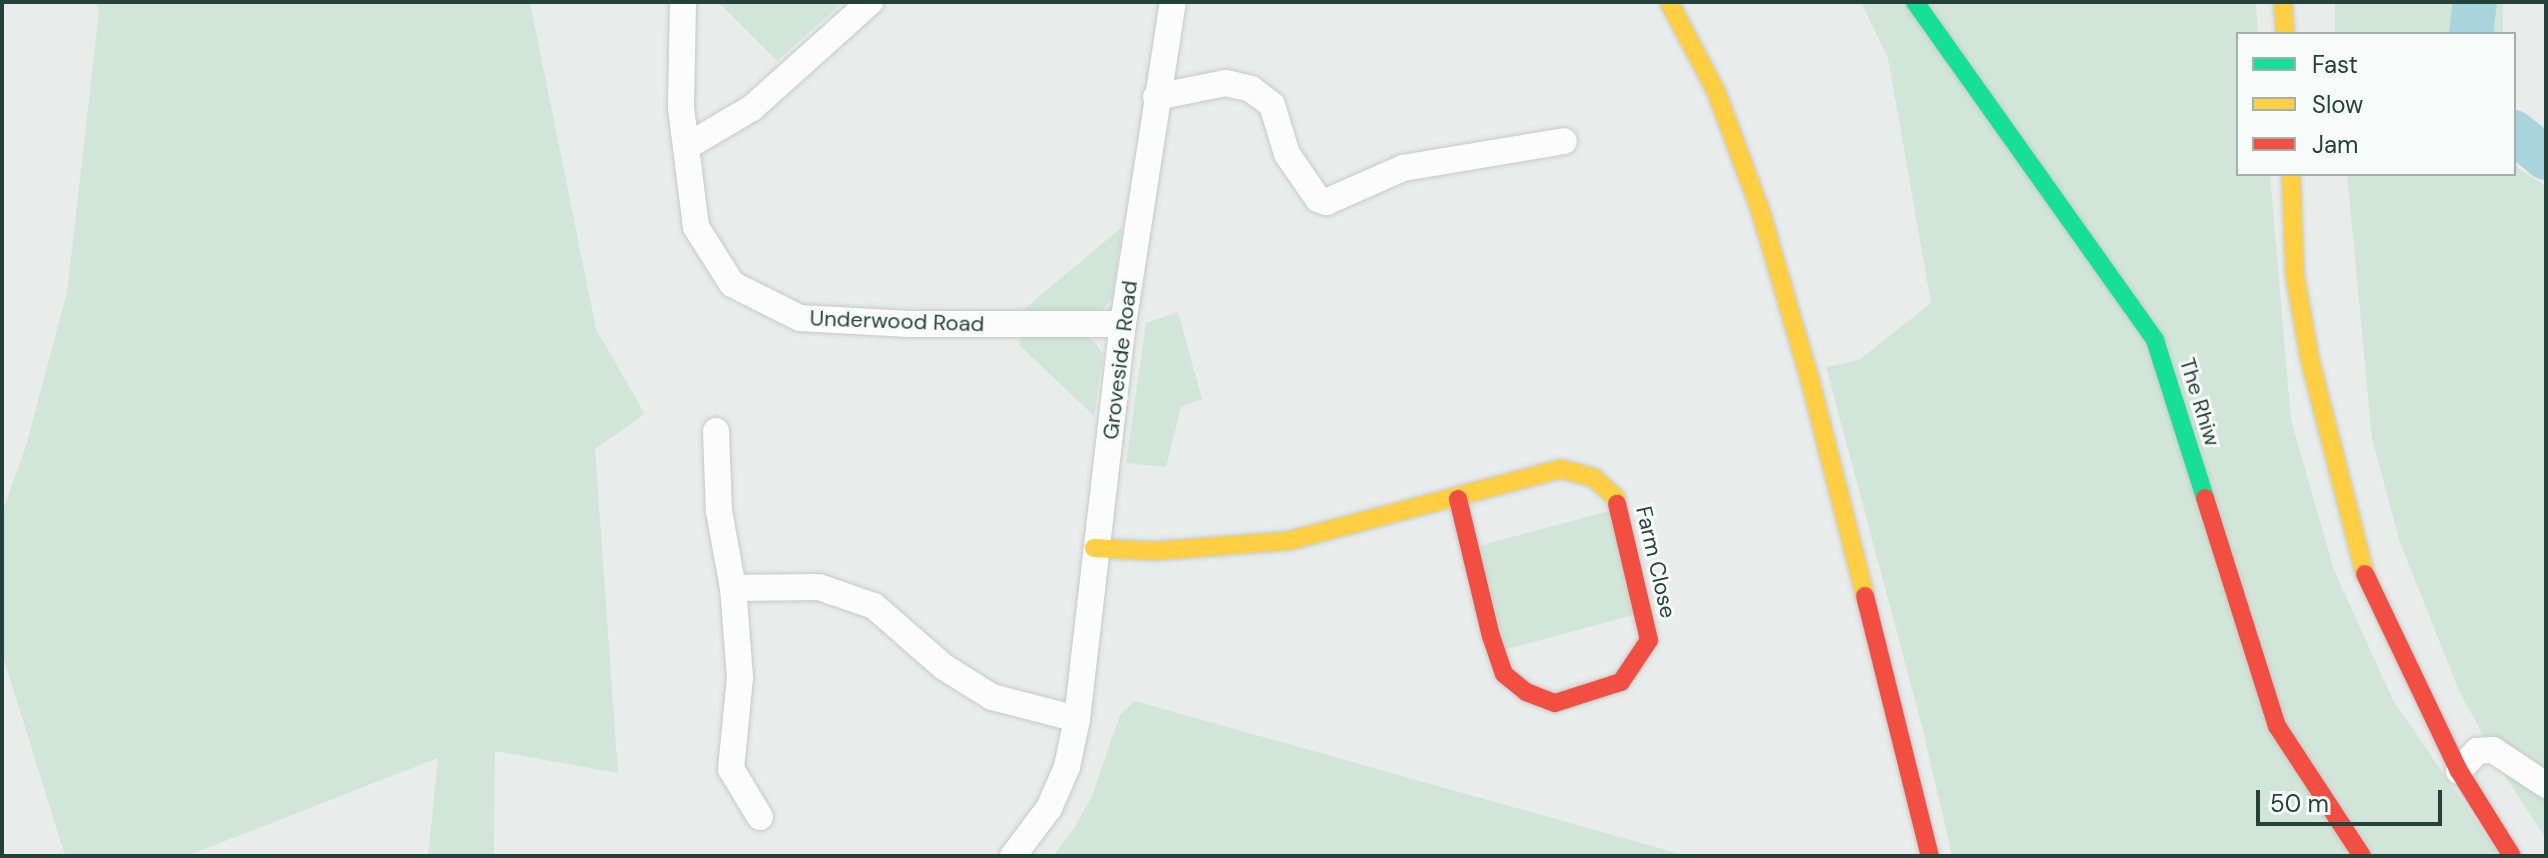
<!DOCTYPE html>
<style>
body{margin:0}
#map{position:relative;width:2548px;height:858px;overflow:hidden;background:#e8edeb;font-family:"DM Sans",sans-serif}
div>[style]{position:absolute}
.green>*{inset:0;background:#d1e6d8;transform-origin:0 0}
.river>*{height:44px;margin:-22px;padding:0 22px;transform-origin:22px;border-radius:22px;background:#a9d4db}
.roads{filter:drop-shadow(0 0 2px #c5cac8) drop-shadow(0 0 2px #c5cac8)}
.street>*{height:26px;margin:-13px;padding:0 13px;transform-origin:13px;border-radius:13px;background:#fcfcfc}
.fast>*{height:18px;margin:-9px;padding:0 9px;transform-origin:9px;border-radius:9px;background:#16e098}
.slow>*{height:18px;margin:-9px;padding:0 9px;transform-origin:9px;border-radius:9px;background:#ffcf43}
.jam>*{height:18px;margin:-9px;padding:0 9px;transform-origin:9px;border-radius:9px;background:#f24e42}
span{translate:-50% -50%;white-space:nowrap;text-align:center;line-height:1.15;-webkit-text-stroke:6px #f7fbf9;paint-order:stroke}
.street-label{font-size:22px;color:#24423a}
.frame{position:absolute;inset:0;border:4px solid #24423a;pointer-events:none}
.legend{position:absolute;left:2236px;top:32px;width:280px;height:144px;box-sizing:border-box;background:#f7fbf9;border:2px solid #a3b1ad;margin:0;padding:10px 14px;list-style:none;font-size:24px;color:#24423a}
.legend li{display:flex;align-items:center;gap:16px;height:40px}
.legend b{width:40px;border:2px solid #a3b1ad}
.scale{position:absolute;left:2256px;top:790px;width:186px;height:36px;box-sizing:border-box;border:4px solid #24423a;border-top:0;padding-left:10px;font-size:24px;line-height:28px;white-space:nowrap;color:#24423a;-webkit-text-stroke:6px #f7fbf9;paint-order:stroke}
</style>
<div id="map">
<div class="green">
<i style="clip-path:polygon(96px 2px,530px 2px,596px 329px,645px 414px,595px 449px,618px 773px,495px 751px,494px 856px,428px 856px,438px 758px,187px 856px,65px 856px,2px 653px,2px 513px,26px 446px,67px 292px,99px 12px)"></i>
<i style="clip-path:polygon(718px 2px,843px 2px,777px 61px)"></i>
<i style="clip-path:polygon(1861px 2px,2256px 2px,2258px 34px,2238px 34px,2238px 174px,2270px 174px,2291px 420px,2334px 570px,2393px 700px,2500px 856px,1952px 856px,1924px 734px,1826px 367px,1859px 360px,1931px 303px,1888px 58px)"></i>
<i style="left:2335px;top:2px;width:168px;height:32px"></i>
<i style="clip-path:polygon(2514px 152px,2518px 168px,2546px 186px,2546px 839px,2507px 779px,2459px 691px,2400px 543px,2372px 439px,2347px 174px,2514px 174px)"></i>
<i style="clip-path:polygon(1122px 227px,1112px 299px,1098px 313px,1018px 314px)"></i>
<i style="clip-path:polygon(1178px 312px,1202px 399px,1181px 407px,1166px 467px,1126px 463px,1146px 323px)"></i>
<i style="clip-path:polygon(1024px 335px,1086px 336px,1096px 344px,1103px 354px,1094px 416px,1019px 345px)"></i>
<i style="left:1609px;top:511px;width:107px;height:136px;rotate:75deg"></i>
<i style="clip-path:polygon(1135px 701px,1684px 855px,1684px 856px,1053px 856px,1074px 828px,1092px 796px,1120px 715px)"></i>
</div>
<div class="river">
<i style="left:2471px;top:34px;width:32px;rotate:-83deg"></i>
<i style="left:2514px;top:132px;width:41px;rotate:39.1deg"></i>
</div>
<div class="roads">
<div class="street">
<i style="left:683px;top:2px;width:106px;rotate:91.1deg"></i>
<i style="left:681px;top:108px;width:120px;rotate:82.8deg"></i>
<i style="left:696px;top:227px;width:67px;rotate:57.7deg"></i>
<i style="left:732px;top:284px;width:76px;rotate:26.6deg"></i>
<i style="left:800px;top:318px;width:109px;rotate:3.2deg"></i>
<i style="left:909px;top:324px;width:214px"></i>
<i style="left:1156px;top:97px;width:71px;rotate:-11.3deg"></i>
<i style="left:1226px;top:83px;width:26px;rotate:13deg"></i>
<i style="left:1251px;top:89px;width:26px;rotate:37deg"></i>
<i style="left:1272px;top:105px;width:51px;rotate:73deg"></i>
<i style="left:1287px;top:154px;width:55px;rotate:55.4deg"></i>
<i style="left:1318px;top:199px;width:9px;rotate:21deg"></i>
<i style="left:1326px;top:202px;width:84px;rotate:-23.8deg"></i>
<i style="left:1403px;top:168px;width:163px;rotate:-9.5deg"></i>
<i style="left:686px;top:147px;width:77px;rotate:-30.6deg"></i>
<i style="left:752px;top:108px;width:159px;rotate:-41.9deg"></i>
<i style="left:716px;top:431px;width:80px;rotate:87.9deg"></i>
<i style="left:719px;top:511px;width:78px;rotate:79.7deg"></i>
<i style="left:2459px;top:771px;width:27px;rotate:-48deg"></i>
<i style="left:2477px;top:751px;width:16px;rotate:-4deg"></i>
<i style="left:2493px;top:750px;width:64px;rotate:33.4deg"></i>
<i style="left:760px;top:817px;width:56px;rotate:-121.1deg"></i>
<i style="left:731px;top:769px;width:91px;rotate:-84.4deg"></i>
<i style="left:740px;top:678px;width:90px;rotate:-94.4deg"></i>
<i style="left:733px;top:588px;width:86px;rotate:-0.7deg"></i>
<i style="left:819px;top:587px;width:58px;rotate:19.1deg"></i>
<i style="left:874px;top:606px;width:93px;rotate:41.1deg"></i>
<i style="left:944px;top:667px;width:57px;rotate:32deg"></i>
<i style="left:992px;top:697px;width:88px;rotate:14.5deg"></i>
<i style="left:1013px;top:856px;width:60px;rotate:-53.1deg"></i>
<i style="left:1049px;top:808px;width:45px;rotate:-66.3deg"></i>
<i style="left:1067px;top:767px;width:49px;rotate:-78.2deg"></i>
<i style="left:1077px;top:719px;width:398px;rotate:-83.4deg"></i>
<i style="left:1123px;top:324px;width:326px;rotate:-81.2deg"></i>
</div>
<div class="fast">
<i style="left:1915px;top:2px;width:415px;rotate:54.6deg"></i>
<i style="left:2155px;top:340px;width:166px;rotate:72.4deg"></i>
</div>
<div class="slow">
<i style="left:1669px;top:2px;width:101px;rotate:62.2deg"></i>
<i style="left:1716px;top:91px;width:126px;rotate:69.6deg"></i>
<i style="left:1760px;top:209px;width:178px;rotate:73.7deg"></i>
<i style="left:1810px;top:380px;width:223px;rotate:75.7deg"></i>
<i style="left:2283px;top:2px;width:32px;rotate:86deg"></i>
<i style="left:2291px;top:174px;width:102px;rotate:87.8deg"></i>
<i style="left:2295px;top:276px;width:85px;rotate:79.9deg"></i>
<i style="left:2310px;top:360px;width:221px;rotate:75.6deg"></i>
<i style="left:1094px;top:548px;width:60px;rotate:2.9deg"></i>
<i style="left:1154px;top:551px;width:134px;rotate:-4.3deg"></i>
<i style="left:1288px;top:541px;width:282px;rotate:-14.8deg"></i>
<i style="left:1561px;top:469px;width:34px;rotate:15deg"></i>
<i style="left:1594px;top:478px;width:30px;rotate:42deg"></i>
<i style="left:1616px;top:498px;width:6px;rotate:81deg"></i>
</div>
<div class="jam">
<i style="left:2205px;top:498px;width:239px;rotate:72.5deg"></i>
<i style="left:2277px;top:726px;width:155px;rotate:56.8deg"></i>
<i style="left:1458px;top:499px;width:141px;rotate:76.5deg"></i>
<i style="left:1491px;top:636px;width:40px;rotate:71.1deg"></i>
<i style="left:1504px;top:674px;width:28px;rotate:39deg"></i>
<i style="left:1526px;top:692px;width:31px;rotate:21deg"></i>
<i style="left:1555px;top:703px;width:69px;rotate:-17.7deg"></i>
<i style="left:1621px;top:682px;width:50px;rotate:-56.3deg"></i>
<i style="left:1649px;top:640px;width:140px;rotate:-103.2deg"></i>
<i style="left:2365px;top:574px;width:218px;rotate:64.5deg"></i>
<i style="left:2459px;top:771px;width:100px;rotate:58.1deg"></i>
<i style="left:1865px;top:596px;width:268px;rotate:76deg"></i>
</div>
</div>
<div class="street-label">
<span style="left:897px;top:321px;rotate:2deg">Underwood Road</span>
<span style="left:1120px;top:360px;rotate:-83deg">Groveside Road</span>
<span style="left:2200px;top:402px;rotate:73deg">The Rhiw</span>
<span style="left:1656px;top:562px;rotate:77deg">Farm Close</span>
</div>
<div class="frame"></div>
<ul class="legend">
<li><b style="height:10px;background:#16e098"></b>Fast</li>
<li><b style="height:10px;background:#ffcf43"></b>Slow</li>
<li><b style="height:10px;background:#f24e42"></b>Jam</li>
</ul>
<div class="scale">50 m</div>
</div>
